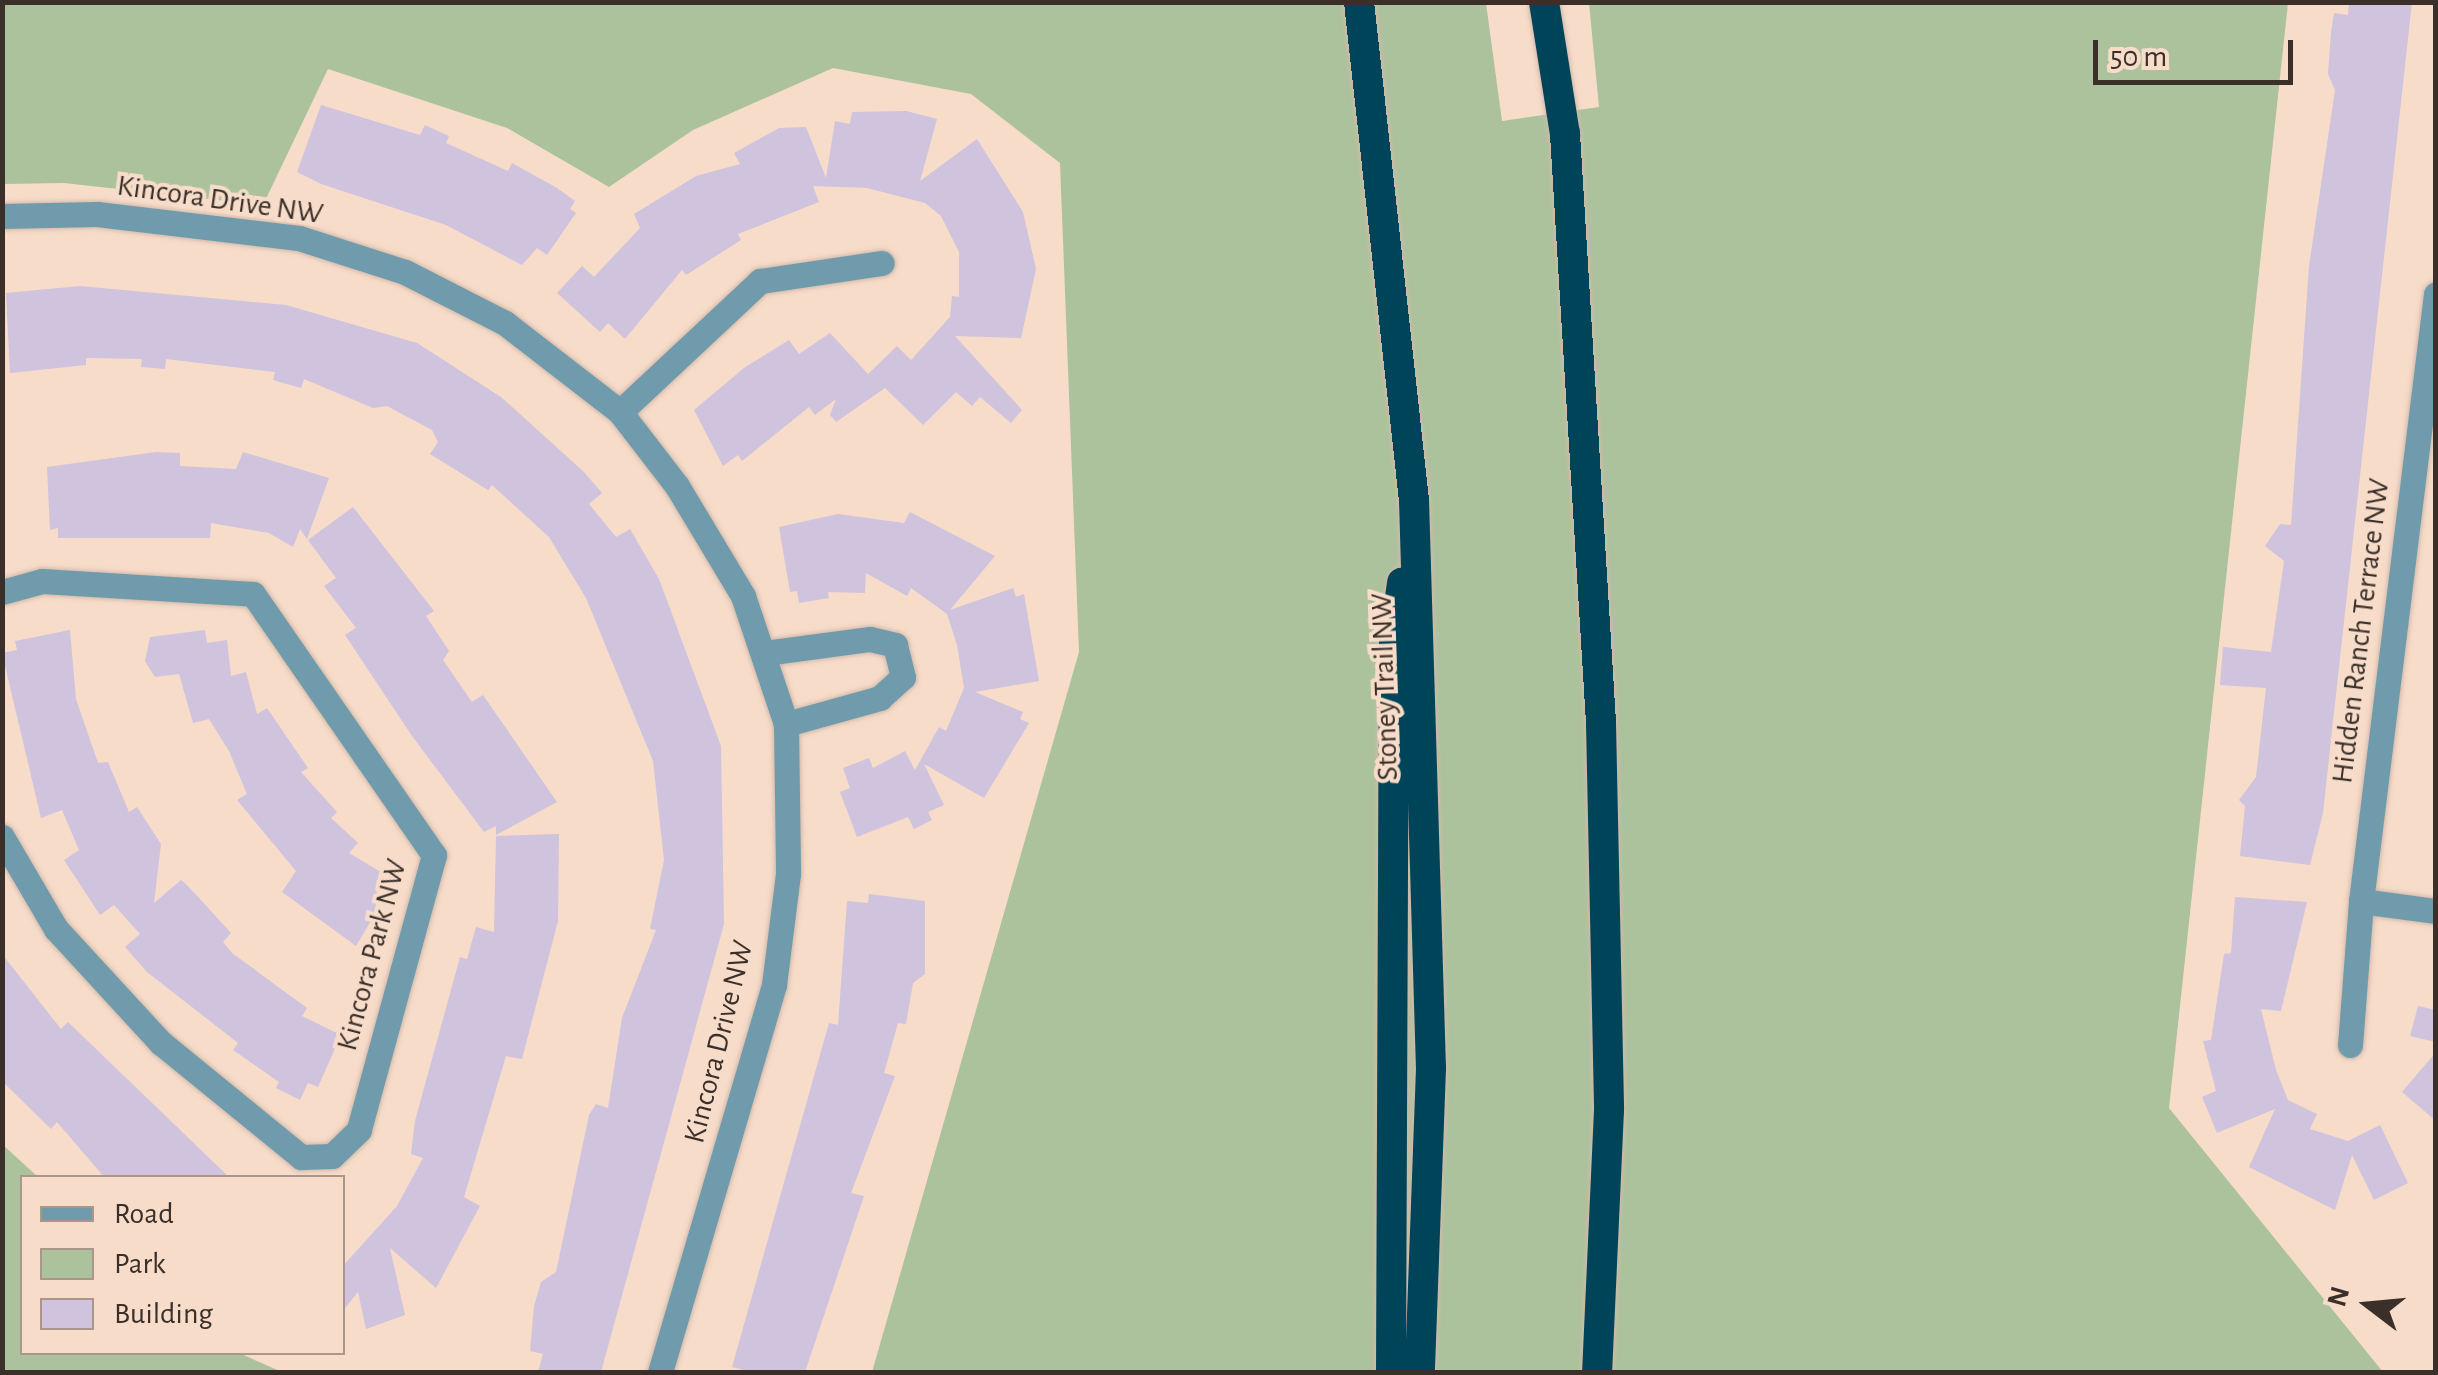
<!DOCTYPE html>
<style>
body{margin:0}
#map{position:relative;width:2438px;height:1375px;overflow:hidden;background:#f7dcca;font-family:"Alegreya Sans",sans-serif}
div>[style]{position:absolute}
.green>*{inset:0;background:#acc29d}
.building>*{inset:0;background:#cfc3dd}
.roads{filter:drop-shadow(0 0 2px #d1baaa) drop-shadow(0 0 2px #d1baaa)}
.minor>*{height:25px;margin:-12.5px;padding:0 12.5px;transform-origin:12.5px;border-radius:12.5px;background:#709bad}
.highway>*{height:30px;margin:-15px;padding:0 15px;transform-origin:15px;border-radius:15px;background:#00445a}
span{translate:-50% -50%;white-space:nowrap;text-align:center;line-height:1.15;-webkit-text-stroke:8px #f7dcca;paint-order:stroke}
.street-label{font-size:30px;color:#3a3029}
.frame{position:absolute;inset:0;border:5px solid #3a3029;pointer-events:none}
.legend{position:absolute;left:20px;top:1175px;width:325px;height:180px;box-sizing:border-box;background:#f7dcca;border:2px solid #ab978a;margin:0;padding:12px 18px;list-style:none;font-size:30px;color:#3a3029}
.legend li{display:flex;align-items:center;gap:20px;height:50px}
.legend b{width:50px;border:2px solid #ab978a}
.north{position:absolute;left:2318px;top:1255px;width:100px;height:100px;-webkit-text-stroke:8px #f7dcca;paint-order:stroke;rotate:286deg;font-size:28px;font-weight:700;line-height:40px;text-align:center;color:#3a3029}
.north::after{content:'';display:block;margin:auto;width:35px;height:45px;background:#3a3029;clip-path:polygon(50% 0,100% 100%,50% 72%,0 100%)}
.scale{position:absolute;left:2093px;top:40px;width:200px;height:45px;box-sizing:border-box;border:5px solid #3a3029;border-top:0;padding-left:12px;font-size:30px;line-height:35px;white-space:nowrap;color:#3a3029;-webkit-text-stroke:8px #f7dcca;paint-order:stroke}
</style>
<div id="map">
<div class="green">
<i style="clip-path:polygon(2px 3px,1486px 3px,1502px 121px,1599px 107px,1589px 3px,2288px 3px,2169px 1108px,2383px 1372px,872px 1372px,1079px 652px,1060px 163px,971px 94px,833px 68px,693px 130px,609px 187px,507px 128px,328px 69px,263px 205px,64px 183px,3px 184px)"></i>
<i style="clip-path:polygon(2px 1144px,38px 1177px,22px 1178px,22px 1352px,239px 1353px,282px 1372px,3px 1372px)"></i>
</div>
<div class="building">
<i style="clip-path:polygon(2349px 2px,2412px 2px,2323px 813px,2310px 865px,2240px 856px,2245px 806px,2239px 800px,2256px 777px,2266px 688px,2220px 685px,2223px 647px,2271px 652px,2284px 561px,2265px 546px,2280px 524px,2291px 525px,2309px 266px,2335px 90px,2328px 74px,2331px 33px,2334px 13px,2348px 15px)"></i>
<i style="clip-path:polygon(321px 105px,420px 135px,425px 125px,449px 136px,446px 143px,508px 171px,512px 163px,557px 188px,575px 201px,570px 209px,576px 213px,547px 255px,537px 248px,522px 265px,446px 225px,321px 184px,297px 172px)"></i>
<i style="clip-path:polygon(906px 111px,937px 119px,920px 181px,977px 139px,1023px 212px,1036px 269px,1021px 338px,955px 336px,1022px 410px,1011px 423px,980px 397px,972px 406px,956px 392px,923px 425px,885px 388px,836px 422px,830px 415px,836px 399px,815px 415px,809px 407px,742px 461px,738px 455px,723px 466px,694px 410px,744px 368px,789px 340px,799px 354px,830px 333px,868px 374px,897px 346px,911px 360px,950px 317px,952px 296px,959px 297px,959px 252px,941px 216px,925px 203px,867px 188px,813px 186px,819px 202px,738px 234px,741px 240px,686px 275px,682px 270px,625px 339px,608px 323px,600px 332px,557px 293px,582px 266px,594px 277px,640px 228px,634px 214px,696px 176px,740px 164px,734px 153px,779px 128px,806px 127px,826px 178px,835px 121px,850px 124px,852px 112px)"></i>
<i style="clip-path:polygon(80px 286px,286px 305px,417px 343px,501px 397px,584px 472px,602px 493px,589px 504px,616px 537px,630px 529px,659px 579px,721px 746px,724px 924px,601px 1372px,538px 1372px,543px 1354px,530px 1351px,534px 1306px,541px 1282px,556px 1272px,589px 1115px,596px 1104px,608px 1108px,622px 1018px,656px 930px,650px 929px,664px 860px,653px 761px,586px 598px,549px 537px,492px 485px,488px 490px,430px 454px,438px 442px,432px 430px,387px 406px,373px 408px,304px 379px,301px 388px,273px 380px,275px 372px,166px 359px,165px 369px,141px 367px,142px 359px,86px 358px,86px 365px,10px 373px,6px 293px)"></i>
<i style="clip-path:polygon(156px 452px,180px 453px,180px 466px,236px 469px,243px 452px,329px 478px,307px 539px,300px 529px,293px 547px,269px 533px,211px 523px,210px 538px,58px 538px,58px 528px,50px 530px,47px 467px)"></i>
<i style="clip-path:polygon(353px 507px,434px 611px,426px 616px,449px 651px,443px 660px,472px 702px,483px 695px,557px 802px,496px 835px,496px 826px,484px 832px,412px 736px,345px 635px,356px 628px,324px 586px,336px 578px,308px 540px)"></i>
<i style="clip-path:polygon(910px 512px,995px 556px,950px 610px,1013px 588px,1016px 597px,1024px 594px,1039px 681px,975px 692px,1023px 712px,1020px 719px,1029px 723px,984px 798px,924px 764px,944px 805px,928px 812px,932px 820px,914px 829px,908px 817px,857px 837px,840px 792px,850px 788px,843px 768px,869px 758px,873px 768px,905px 751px,915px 770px,939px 727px,946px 731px,964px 688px,957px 645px,947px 614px,911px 588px,907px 596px,866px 573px,865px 593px,828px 592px,829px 598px,799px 603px,797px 591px,790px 592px,779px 527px,838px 514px,904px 523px)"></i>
<i style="clip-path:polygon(70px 630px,76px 699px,98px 763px,108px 762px,129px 812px,137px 807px,161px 844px,154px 903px,181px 880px,188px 886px,231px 933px,223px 942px,232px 953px,307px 1008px,302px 1016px,341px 1035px,318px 1087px,308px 1083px,300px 1100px,276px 1088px,279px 1082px,233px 1050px,238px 1043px,147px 972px,125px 947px,140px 934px,114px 905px,100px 915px,64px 860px,79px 850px,62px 810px,41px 818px,2px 653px,17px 650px,15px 641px)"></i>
<i style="clip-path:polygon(205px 630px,207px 643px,227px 640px,231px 676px,246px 672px,257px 714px,267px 708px,308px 768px,301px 772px,337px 812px,331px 818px,358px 843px,349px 853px,386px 875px,376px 892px,385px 897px,356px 946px,282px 892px,296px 871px,237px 800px,247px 794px,229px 751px,209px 719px,193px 723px,179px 674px,155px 677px,145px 661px,150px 637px)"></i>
<i style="clip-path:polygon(559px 834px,558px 921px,522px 1059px,506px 1056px,464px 1197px,480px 1206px,436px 1288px,390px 1248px,405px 1315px,366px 1329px,358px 1292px,342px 1312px,342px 1267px,397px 1206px,423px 1158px,411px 1154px,415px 1121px,460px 957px,467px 959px,476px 927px,494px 932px,496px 836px)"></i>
<i style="clip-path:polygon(869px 894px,925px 901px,925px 974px,913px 983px,906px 1024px,898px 1023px,884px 1073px,895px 1076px,851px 1193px,864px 1196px,805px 1372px,751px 1372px,732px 1367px,829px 1023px,838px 1025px,847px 901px,868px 903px)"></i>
<i style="clip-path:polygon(2235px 897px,2307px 902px,2281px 1011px,2261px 1009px,2276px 1070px,2288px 1100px,2317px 1114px,2310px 1129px,2348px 1141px,2380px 1125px,2408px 1183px,2374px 1200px,2352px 1155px,2335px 1210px,2249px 1167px,2275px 1109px,2217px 1133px,2202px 1097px,2216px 1091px,2203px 1041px,2211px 1040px,2224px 954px,2231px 953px)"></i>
<i style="clip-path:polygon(2px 954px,61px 1029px,68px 1022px,230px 1178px,105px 1178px,57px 1122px,51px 1129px,2px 1081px)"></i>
<i style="clip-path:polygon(2418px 1006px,2436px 1010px,2436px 1042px,2410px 1036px)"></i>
<i style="clip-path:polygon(2436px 1052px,2436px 1121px,2402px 1092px)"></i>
</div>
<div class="roads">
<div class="minor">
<i style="left:2px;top:216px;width:95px;rotate:-1.2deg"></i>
<i style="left:97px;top:214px;width:203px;rotate:6.8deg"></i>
<i style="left:299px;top:238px;width:111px;rotate:17.8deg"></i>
<i style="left:405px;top:272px;width:112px;rotate:27deg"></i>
<i style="left:505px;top:323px;width:145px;rotate:37.7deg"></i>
<i style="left:620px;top:412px;width:93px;rotate:52.4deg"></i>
<i style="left:677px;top:486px;width:128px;rotate:59deg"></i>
<i style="left:743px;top:596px;width:135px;rotate:71.4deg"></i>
<i style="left:786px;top:724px;width:150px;rotate:89.2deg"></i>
<i style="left:788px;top:874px;width:112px;rotate:97.2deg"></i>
<i style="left:774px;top:985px;width:403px;rotate:106.4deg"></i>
<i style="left:2436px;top:294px;width:612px;rotate:97.04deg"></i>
<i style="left:2361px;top:901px;width:76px;rotate:7.6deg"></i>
<i style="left:620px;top:412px;width:192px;rotate:-43.1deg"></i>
<i style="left:760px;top:281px;width:123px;rotate:-8.4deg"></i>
<i style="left:2px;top:592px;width:41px;rotate:-15.4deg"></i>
<i style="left:42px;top:581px;width:211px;rotate:3.5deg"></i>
<i style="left:253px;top:594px;width:318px;rotate:55.3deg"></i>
<i style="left:434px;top:855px;width:285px;rotate:105.3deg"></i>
<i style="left:359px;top:1130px;width:37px;rotate:136deg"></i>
<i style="left:332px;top:1156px;width:31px;rotate:178deg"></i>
<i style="left:301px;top:1157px;width:181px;rotate:-140.8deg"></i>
<i style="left:161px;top:1043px;width:155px;rotate:-132.6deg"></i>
<i style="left:56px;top:929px;width:107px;rotate:-120.4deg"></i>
<i style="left:765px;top:653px;width:106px;rotate:-7.6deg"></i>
<i style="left:870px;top:639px;width:26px;rotate:13deg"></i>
<i style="left:895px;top:645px;width:33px;rotate:76deg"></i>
<i style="left:903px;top:677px;width:31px;rotate:138deg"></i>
<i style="left:880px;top:698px;width:98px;rotate:164.5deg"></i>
<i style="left:2350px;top:1045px;width:144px;rotate:-85.6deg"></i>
</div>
<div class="highway">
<i style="left:1359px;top:2px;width:501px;rotate:83.7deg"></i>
<i style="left:1414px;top:500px;width:568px;rotate:88.29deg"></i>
<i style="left:1431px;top:1068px;width:304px;rotate:92.1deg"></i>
<i style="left:1544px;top:2px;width:134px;rotate:81deg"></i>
<i style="left:1565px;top:134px;width:590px;rotate:86.5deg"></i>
<i style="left:1601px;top:723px;width:387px;rotate:88.8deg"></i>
<i style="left:1609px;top:1110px;width:262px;rotate:92.6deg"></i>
<i style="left:1391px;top:1372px;width:732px;rotate:-89.77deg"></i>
<i style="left:1394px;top:640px;width:58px;rotate:-82deg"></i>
</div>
</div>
<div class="street-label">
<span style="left:220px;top:200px;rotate:8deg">Kincora Drive NW</span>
<span style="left:2361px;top:631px;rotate:-83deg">Hidden Ranch Terrace NW</span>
<span style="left:1385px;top:687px;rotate:-92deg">Stoney Trail NW</span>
<span style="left:372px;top:955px;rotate:-75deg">Kincora Park NW</span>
<span style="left:719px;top:1042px;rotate:-76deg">Kincora Drive NW</span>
</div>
<div class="frame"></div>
<ul class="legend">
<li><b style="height:12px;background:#709bad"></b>Road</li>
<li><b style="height:28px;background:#acc29d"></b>Park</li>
<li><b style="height:28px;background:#cfc3dd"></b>Building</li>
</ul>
<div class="north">N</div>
<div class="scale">50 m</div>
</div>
